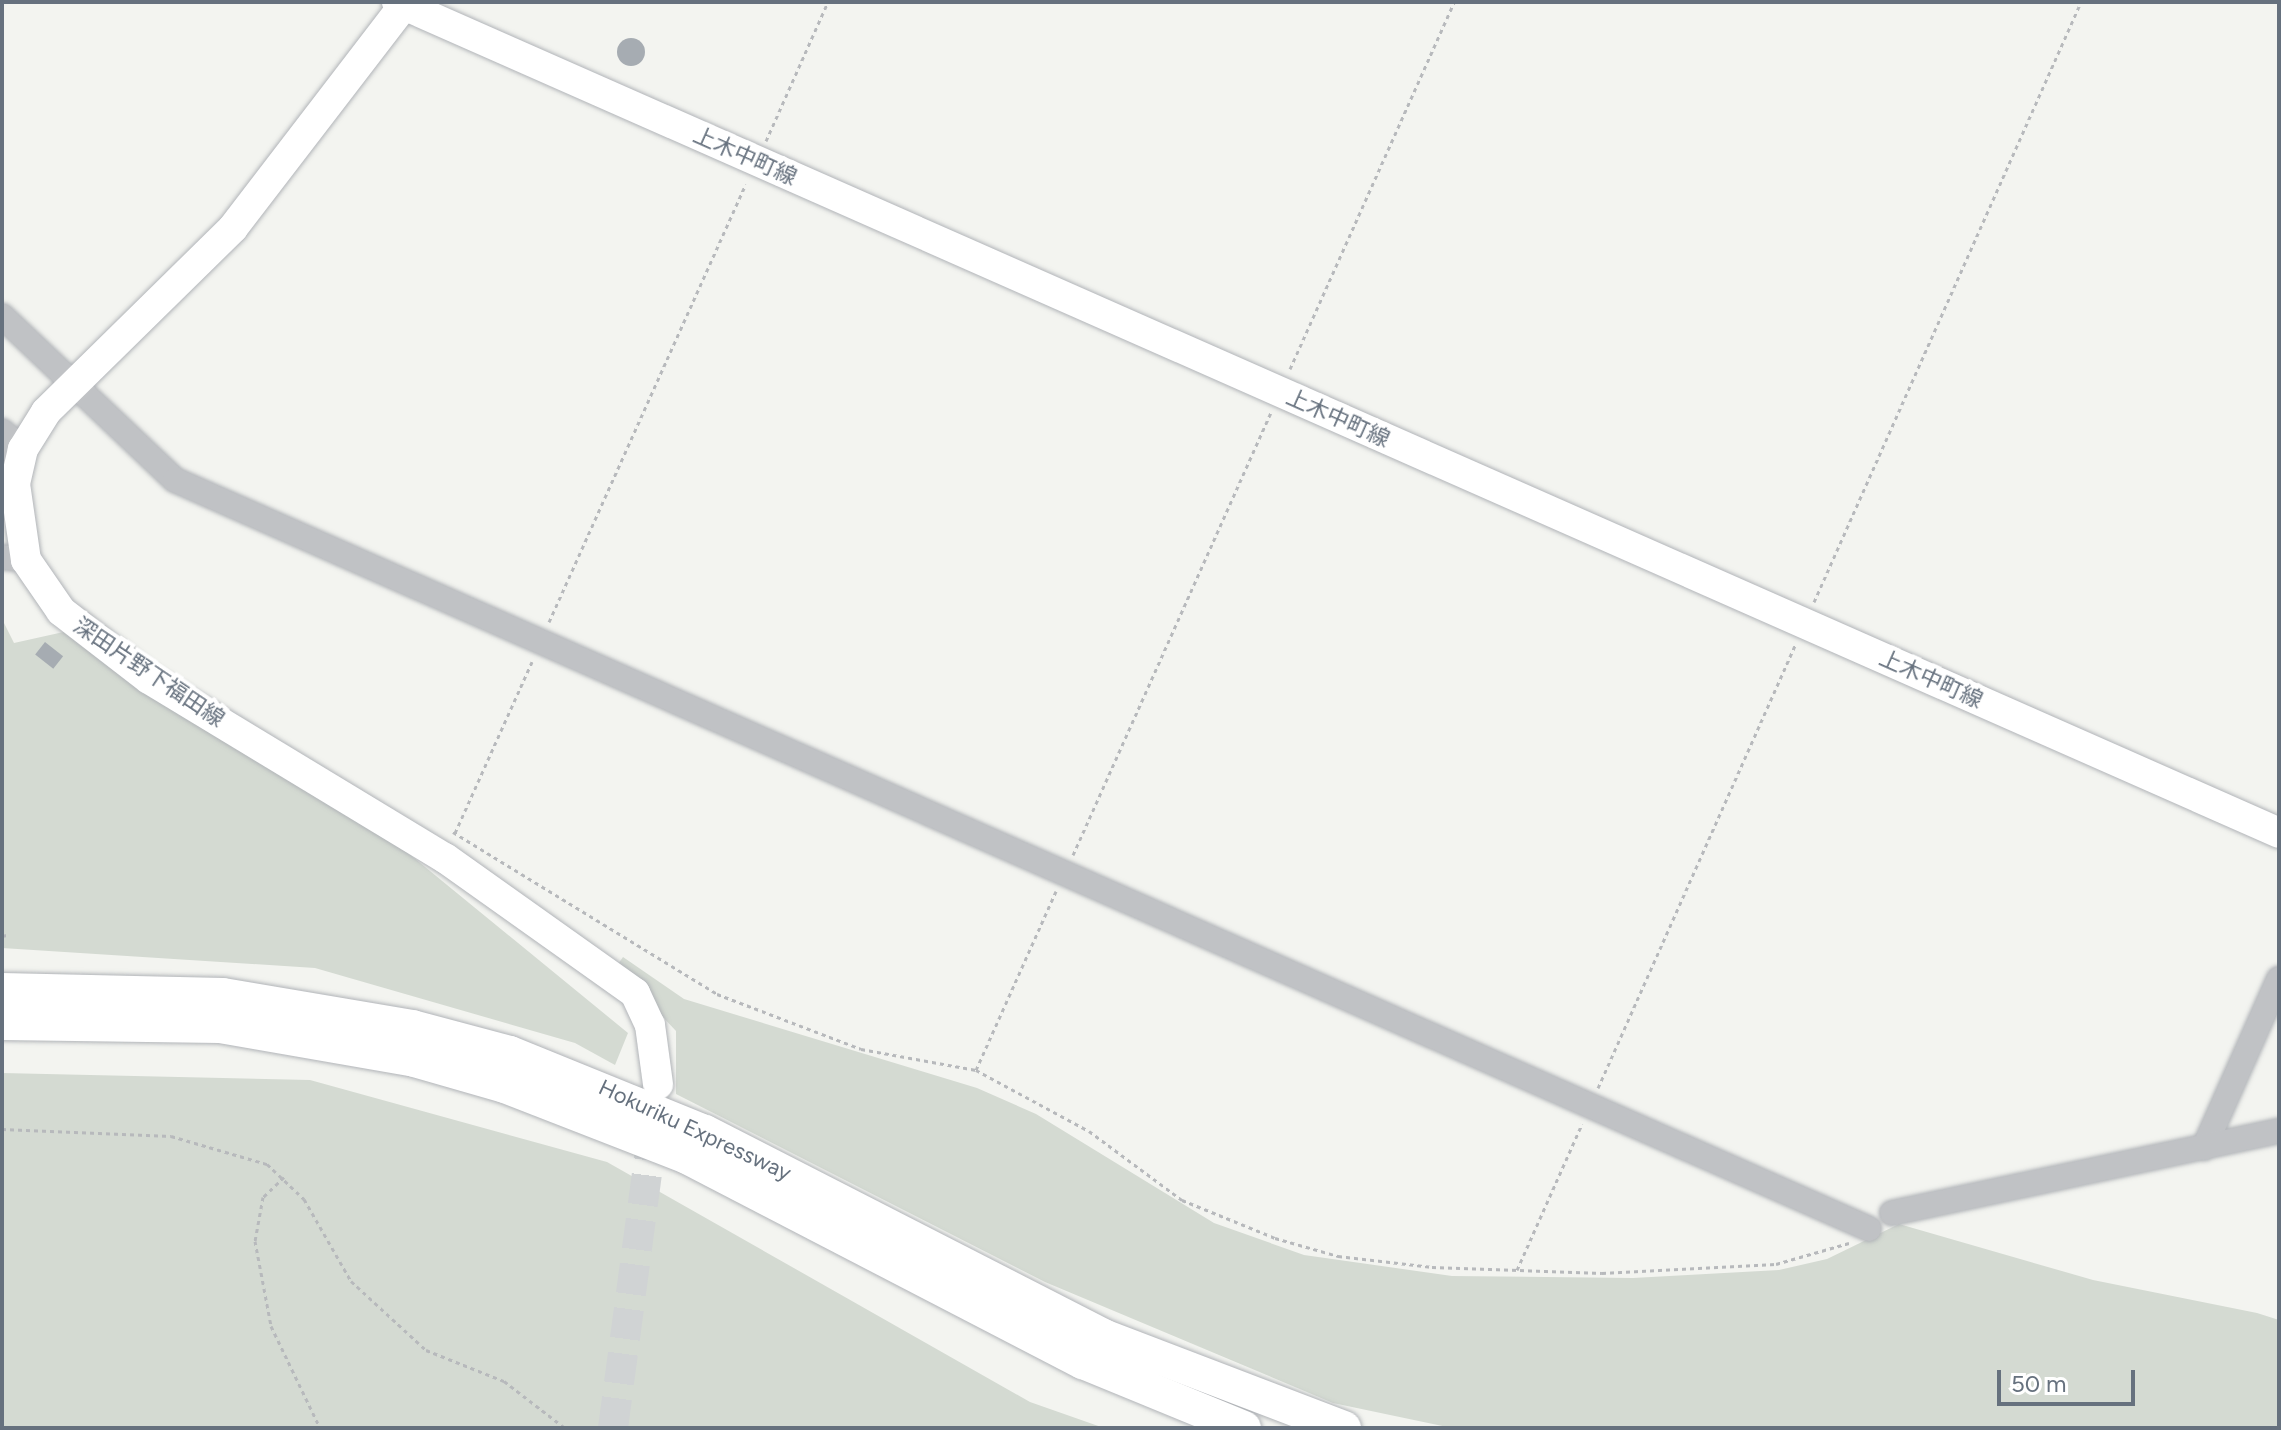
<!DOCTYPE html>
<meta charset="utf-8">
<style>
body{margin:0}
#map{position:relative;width:2281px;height:1430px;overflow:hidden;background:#f3f4f0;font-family:Figtree,"Noto Sans JP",sans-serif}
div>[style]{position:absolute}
.green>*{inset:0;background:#d4dad2}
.building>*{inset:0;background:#a6acb2;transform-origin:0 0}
.round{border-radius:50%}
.major-tunnel>*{height:30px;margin-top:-15px;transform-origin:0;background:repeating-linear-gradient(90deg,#d0d3d4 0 30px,transparent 0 45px)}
.path>*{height:3px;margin-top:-1.5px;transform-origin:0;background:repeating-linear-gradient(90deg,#b7b9bc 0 4px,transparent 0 8px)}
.roads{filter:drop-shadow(0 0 2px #b1b4b8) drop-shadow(0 0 2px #b1b4b8)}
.minor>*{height:24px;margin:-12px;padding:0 12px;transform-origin:12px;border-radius:12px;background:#c0c2c5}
.major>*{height:30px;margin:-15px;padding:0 15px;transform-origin:15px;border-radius:15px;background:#fff}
.highway>*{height:34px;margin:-17px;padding:0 17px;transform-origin:17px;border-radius:17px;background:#fff}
span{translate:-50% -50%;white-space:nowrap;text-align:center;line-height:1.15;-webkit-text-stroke:8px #fff;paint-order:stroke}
.street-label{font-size:22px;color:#66717e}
.frame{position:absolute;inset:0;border:4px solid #66717e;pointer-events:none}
.scale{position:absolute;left:1997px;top:1370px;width:138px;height:36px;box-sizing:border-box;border:4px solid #66717e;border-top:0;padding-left:10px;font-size:24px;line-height:28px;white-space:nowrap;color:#66717e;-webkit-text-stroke:6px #fff;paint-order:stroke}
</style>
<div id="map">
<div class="green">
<i style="clip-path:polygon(2px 619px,14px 643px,68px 631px,408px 853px,628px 1033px,615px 1065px,575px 1043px,315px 968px,2px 948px)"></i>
<i style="clip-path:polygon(623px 957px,684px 999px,977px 1088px,1036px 1114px,1214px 1223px,1304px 1255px,1452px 1276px,1633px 1278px,1779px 1270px,1827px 1259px,1899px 1224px,2093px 1280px,2257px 1313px,2279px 1320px,2279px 1428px,1452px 1428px,1333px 1403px,1045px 1282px,676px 1094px,676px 1031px,616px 967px)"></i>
<i style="clip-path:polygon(2px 1073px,310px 1080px,607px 1162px,1030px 1402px,1104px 1428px,2px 1428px)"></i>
</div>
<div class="building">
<i class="round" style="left:617px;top:38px;width:28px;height:28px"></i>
<i style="left:45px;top:642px;width:23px;height:16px;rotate:38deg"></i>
</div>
<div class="major-tunnel">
<i style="left:613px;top:1428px;width:310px;rotate:-82.4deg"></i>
</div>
<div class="path">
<i style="left:766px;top:141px;width:152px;rotate:-66deg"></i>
<i style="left:1290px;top:369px;width:402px;rotate:-65.9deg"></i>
<i style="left:1814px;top:602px;width:657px;rotate:-66.01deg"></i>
<i style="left:549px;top:622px;width:480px;rotate:-65.8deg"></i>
<i style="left:453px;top:832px;width:310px;rotate:31.5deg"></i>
<i style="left:717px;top:994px;width:154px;rotate:20.9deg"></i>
<i style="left:861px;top:1049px;width:117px;rotate:10.3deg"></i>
<i style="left:976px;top:1070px;width:128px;rotate:28.4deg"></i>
<i style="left:1089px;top:1131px;width:116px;rotate:36.6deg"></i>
<i style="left:1182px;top:1200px;width:100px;rotate:22.2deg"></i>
<i style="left:1275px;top:1238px;width:66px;rotate:15.9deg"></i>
<i style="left:1338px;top:1256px;width:95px;rotate:6.7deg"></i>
<i style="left:1432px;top:1267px;width:170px;rotate:2deg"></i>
<i style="left:1602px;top:1273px;width:174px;rotate:-3deg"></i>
<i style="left:1776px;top:1264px;width:76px;rotate:-16deg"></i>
<i style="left:455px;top:833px;width:188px;rotate:-65.8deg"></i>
<i style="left:1073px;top:855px;width:484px;rotate:-65.9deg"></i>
<i style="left:2px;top:936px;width:5px;rotate:-11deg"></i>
<i style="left:976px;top:1070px;width:196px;rotate:-65.9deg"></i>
<i style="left:1598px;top:1088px;width:485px;rotate:-66deg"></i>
<i style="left:2px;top:1129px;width:169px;rotate:2.4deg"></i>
<i style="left:171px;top:1136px;width:100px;rotate:16.3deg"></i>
<i style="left:267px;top:1164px;width:51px;rotate:43.4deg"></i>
<i style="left:304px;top:1199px;width:95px;rotate:60.2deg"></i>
<i style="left:351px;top:1281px;width:102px;rotate:42.6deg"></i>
<i style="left:426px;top:1350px;width:84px;rotate:21.7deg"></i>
<i style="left:504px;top:1381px;width:77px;rotate:37.6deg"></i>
<i style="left:284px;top:1177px;width:29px;rotate:136deg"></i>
<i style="left:263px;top:1197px;width:45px;rotate:100.3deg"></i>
<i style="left:255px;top:1241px;width:86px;rotate:79.3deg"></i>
<i style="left:271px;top:1326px;width:113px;rotate:64.3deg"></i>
<i style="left:1517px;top:1270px;width:160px;rotate:-66deg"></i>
</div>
<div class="roads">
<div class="minor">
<i style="left:2px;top:316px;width:238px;rotate:43.5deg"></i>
<i style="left:175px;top:480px;width:1852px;rotate:23.85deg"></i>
<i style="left:2px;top:431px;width:28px;rotate:41deg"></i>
<i style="left:23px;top:449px;width:26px;rotate:144deg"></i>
<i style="left:2px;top:557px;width:24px;rotate:7deg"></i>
<i style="left:2204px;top:1148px;width:185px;rotate:-66.1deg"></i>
<i style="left:1892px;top:1213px;width:396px;rotate:-12deg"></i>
</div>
<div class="major">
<i style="left:397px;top:2px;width:2057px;rotate:23.82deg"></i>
<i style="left:404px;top:5px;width:281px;rotate:127.5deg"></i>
<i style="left:233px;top:228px;width:262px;rotate:135.5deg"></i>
<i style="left:46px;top:412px;width:44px;rotate:121.9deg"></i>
<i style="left:23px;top:449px;width:36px;rotate:103deg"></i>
<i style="left:15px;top:484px;width:77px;rotate:81.8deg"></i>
<i style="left:26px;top:560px;width:62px;rotate:55.5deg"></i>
<i style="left:61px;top:611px;width:111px;rotate:37.7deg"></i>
<i style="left:149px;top:679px;width:346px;rotate:31.2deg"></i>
<i style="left:445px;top:858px;width:233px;rotate:35.4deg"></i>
<i style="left:635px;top:993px;width:35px;rotate:65deg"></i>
<i style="left:650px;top:1025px;width:60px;rotate:82.3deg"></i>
</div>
<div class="highway">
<i style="left:2px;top:990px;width:221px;rotate:1.3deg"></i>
<i style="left:223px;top:995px;width:192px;rotate:9.6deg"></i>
<i style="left:412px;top:1027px;width:101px;rotate:14.9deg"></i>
<i style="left:510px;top:1053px;width:210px;rotate:22.1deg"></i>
<i style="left:705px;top:1132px;width:447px;rotate:27.1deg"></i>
<i style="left:1103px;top:1336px;width:258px;rotate:20.9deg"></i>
<i style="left:2px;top:1023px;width:218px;rotate:0.8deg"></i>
<i style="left:220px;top:1026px;width:197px;rotate:9.9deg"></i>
<i style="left:414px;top:1060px;width:95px;rotate:15.9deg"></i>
<i style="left:505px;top:1086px;width:195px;rotate:21.3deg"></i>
<i style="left:687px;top:1157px;width:446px;rotate:27.4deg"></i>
<i style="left:1083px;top:1362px;width:174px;rotate:22.3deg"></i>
</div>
</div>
<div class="street-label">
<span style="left:745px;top:156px;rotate:24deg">上木中町線</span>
<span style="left:1338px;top:418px;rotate:24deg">上木中町線</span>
<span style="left:149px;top:672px;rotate:34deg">深田片野下福田線</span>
<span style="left:1931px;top:679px;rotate:24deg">上木中町線</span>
<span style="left:695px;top:1130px;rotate:25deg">Hokuriku Expressway</span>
</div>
<div class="frame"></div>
<div class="scale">50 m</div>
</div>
